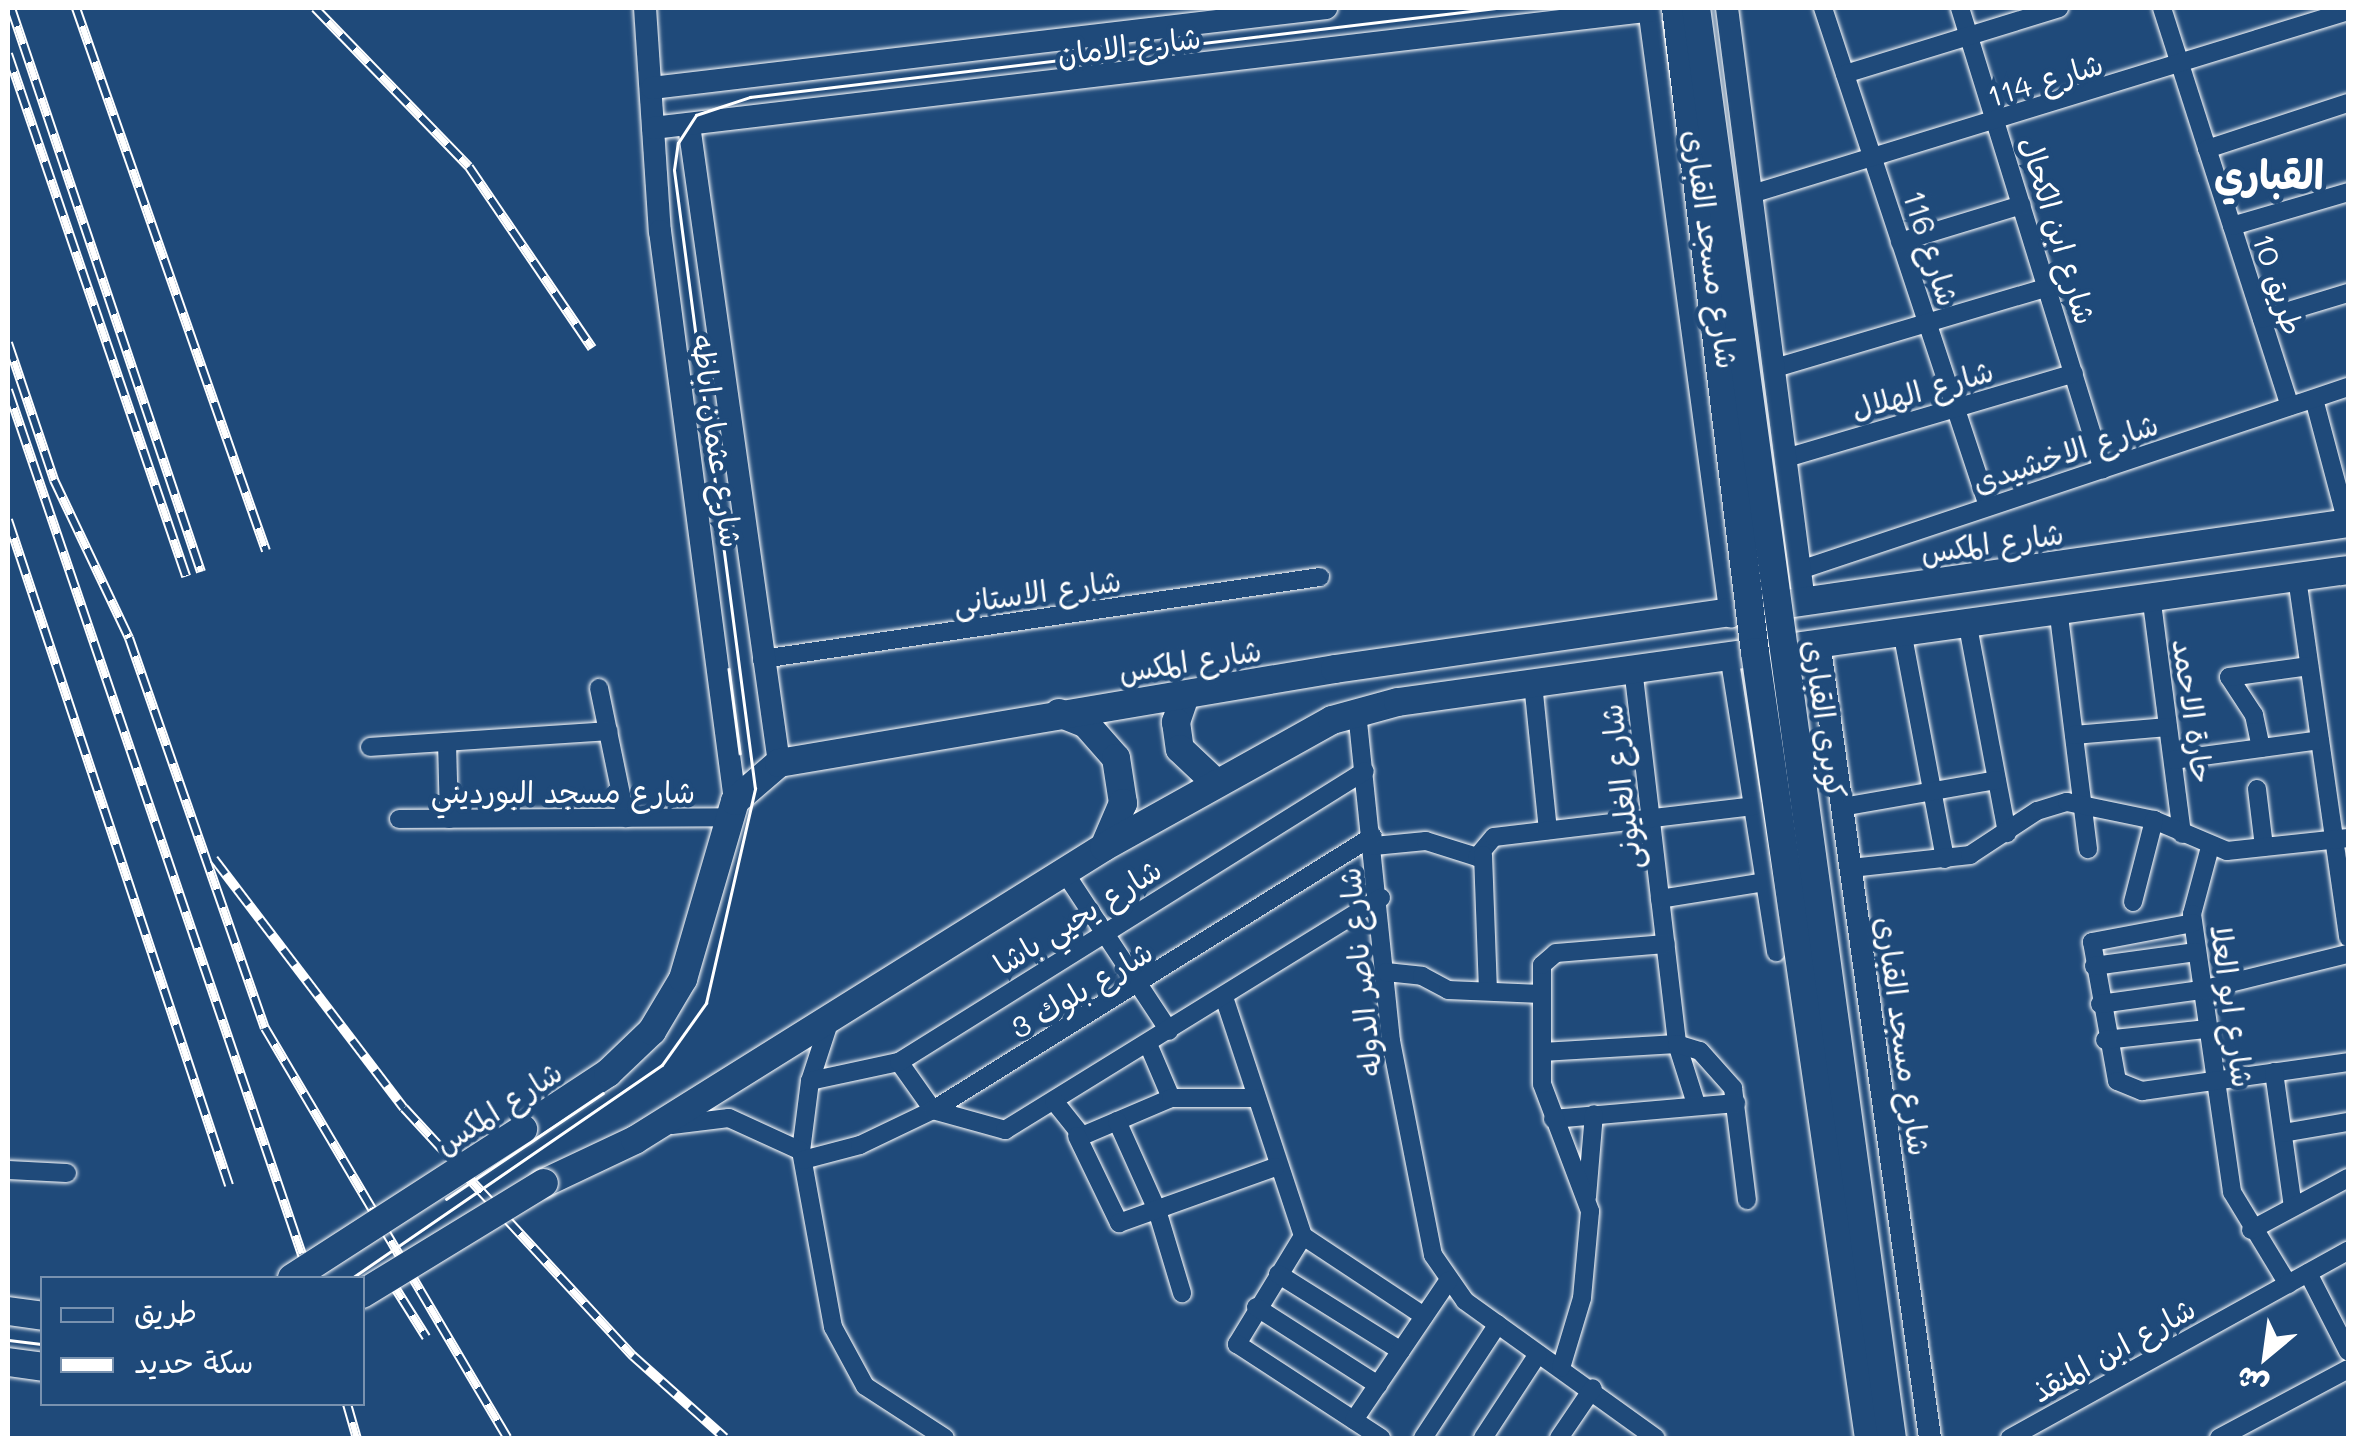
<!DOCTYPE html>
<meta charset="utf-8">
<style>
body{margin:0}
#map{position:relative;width:2356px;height:1446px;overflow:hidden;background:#1f4a7a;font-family:Mali,"Playpen Sans Arabic",sans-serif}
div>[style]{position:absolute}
.roads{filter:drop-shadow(0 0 2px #fff) drop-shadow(0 0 2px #fff)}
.minor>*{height:18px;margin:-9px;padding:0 9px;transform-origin:9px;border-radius:9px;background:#1f4a7a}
.tertiary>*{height:22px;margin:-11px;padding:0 11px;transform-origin:11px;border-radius:11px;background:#1f4a7a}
.primary>*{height:28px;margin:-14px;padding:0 14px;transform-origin:14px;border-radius:14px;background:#1f4a7a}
.tram>*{height:2.5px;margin:-1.25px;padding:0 1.25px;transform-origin:1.25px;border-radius:1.25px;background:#fff}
.rail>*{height:10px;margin-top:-5px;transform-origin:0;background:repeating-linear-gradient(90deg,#1f4a7a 0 19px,#fff 0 38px);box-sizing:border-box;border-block:2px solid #fff}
.bridges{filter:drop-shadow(0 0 2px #fff) drop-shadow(0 0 2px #fff)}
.primary-bridge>*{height:28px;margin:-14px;padding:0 14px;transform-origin:14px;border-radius:14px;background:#1f4a7a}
span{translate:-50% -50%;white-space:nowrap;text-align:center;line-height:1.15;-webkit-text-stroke:9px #1f4a7a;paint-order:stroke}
.street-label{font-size:30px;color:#fff}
.district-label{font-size:40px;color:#fff;font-weight:700}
.frame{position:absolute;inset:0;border:10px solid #fff;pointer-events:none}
.legend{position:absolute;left:40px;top:1276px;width:325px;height:130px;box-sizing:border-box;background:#1f4a7a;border:2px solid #7992af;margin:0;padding:12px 18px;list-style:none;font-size:30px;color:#fff}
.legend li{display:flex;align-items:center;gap:20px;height:50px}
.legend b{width:50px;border:2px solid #7992af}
.north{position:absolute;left:2216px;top:1306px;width:100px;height:100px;-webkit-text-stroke:8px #1f4a7a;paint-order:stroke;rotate:209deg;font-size:28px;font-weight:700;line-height:40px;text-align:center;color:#fff}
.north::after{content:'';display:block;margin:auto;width:35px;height:45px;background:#fff;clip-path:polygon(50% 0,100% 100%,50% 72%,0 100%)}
</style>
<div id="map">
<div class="roads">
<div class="minor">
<i style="left:1823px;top:8px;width:525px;rotate:71.67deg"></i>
<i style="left:1960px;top:8px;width:483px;rotate:72.8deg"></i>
<i style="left:2162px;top:8px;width:418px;rotate:72.2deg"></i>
<i style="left:1845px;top:74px;width:224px;rotate:-17.1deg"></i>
<i style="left:2207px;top:149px;width:148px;rotate:-18.1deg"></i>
<i style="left:1755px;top:193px;width:620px;rotate:-17.06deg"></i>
<i style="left:2232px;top:226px;width:121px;rotate:-16.3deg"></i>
<i style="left:1900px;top:242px;width:127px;rotate:-16.9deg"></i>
<i style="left:2262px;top:319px;width:90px;rotate:-16.8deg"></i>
<i style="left:1775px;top:368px;width:285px;rotate:-16.5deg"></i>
<i style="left:2314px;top:399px;width:128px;rotate:75.1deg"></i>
<i style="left:1786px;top:458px;width:300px;rotate:-16.4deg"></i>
<i style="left:1800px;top:570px;width:578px;rotate:-18.47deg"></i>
<i style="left:2297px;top:578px;width:363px;rotate:81.9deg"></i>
<i style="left:2151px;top:595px;width:241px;rotate:82.6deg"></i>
<i style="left:2058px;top:608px;width:243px;rotate:82.9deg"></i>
<i style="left:1967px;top:621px;width:216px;rotate:79.3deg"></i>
<i style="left:1902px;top:631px;width:232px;rotate:79.3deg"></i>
<i style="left:1729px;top:655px;width:301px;rotate:81deg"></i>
<i style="left:762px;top:659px;width:564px;rotate:-8.36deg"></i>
<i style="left:1633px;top:668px;width:379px;rotate:83.3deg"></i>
<i style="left:1677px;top:1044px;width:63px;rotate:72.4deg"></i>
<i style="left:1533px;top:683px;width:148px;rotate:84.2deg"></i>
<i style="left:599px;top:688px;width:133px;rotate:78.3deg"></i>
<i style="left:1357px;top:712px;width:331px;rotate:84.1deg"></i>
<i style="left:1391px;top:1041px;width:218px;rotate:78.9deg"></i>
<i style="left:1433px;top:1255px;width:56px;rotate:55.2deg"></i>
<i style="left:1465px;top:1301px;width:235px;rotate:35.7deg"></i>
<i style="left:2074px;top:735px;width:94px;rotate:-4.9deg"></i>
<i style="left:447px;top:742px;width:77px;rotate:88.5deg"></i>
<i style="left:370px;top:747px;width:239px;rotate:-3.8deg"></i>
<i style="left:2261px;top:748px;width:34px;rotate:-102deg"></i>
<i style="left:2254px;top:715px;width:45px;rotate:-123.3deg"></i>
<i style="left:2229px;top:677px;width:81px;rotate:-7.8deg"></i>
<i style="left:2173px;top:760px;width:148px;rotate:-7.7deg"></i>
<i style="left:2257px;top:789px;width:58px;rotate:83.1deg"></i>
<i style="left:1842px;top:807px;width:157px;rotate:-9.9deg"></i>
<i style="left:399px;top:819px;width:329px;rotate:-0.3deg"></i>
<i style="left:1374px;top:846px;width:52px;rotate:-5.5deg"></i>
<i style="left:1426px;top:841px;width:53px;rotate:17.4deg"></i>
<i style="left:1477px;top:857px;width:26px;rotate:-50deg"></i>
<i style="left:1494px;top:837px;width:261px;rotate:-6.8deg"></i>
<i style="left:2210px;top:847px;width:69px;rotate:105deg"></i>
<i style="left:2192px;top:914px;width:281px;rotate:81.8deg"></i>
<i style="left:2232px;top:1192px;width:108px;rotate:58.7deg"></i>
<i style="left:1483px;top:855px;width:136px;rotate:87.9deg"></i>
<i style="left:1851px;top:868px;width:120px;rotate:-6.2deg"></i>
<i style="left:1970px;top:855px;width:80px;rotate:-33.3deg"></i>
<i style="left:2037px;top:811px;width:31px;rotate:-17deg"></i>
<i style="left:2067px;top:802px;width:89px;rotate:11.7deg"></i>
<i style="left:2154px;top:820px;width:79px;rotate:23deg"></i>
<i style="left:2227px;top:851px;width:122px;rotate:-6.1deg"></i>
<i style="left:1065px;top:873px;width:189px;rotate:56.6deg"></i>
<i style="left:1660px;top:899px;width:106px;rotate:-9.2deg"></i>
<i style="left:2133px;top:902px;width:85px;rotate:-75.6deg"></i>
<i style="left:2193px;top:923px;width:103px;rotate:169.3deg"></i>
<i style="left:2092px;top:942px;width:141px;rotate:79.8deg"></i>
<i style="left:2117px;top:1081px;width:27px;rotate:22deg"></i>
<i style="left:2142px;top:1091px;width:208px;rotate:-8deg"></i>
<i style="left:2094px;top:966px;width:103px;rotate:-7.8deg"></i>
<i style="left:1386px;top:972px;width:36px;rotate:6deg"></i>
<i style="left:1422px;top:976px;width:30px;rotate:28deg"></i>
<i style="left:1448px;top:990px;width:93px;rotate:2.5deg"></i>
<i style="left:1224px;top:997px;width:252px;rotate:71.7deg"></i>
<i style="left:1303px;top:1236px;width:145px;rotate:33.5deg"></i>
<i style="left:2100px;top:1004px;width:102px;rotate:-7.9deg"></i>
<i style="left:2201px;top:990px;width:151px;rotate:-13.8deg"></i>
<i style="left:829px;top:1023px;width:61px;rotate:108.1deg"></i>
<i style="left:810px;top:1081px;width:71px;rotate:97.3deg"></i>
<i style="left:801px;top:1151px;width:179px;rotate:79.7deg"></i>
<i style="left:833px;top:1327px;width:67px;rotate:61.5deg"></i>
<i style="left:865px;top:1386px;width:95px;rotate:33deg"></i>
<i style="left:2105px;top:1040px;width:103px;rotate:-6.2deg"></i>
<i style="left:1148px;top:1044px;width:59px;rotate:66.9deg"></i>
<i style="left:1542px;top:1052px;width:135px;rotate:-3.4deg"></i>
<i style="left:1677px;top:1044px;width:24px;rotate:17deg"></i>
<i style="left:1700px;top:1051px;width:50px;rotate:48.3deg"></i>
<i style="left:1733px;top:1088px;width:113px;rotate:82.9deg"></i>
<i style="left:899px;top:1062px;width:59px;rotate:54.7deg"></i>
<i style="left:933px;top:1110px;width:75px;rotate:15.5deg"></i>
<i style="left:1005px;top:1130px;width:442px;rotate:-31.7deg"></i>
<i style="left:2274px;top:1072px;width:136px;rotate:82deg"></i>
<i style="left:810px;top:1081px;width:91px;rotate:-12.1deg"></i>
<i style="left:899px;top:1062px;width:549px;rotate:-31.98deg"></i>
<i style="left:1054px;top:1101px;width:45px;rotate:51.3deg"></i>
<i style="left:1082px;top:1136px;width:97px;rotate:-23.1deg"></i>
<i style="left:1171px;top:1098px;width:83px"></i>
<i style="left:1553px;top:1119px;width:184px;rotate:-5deg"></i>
<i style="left:1117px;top:1121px;width:98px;rotate:65.8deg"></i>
<i style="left:1157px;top:1210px;width:87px;rotate:73.2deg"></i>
<i style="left:672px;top:1125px;width:57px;rotate:-7deg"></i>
<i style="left:729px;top:1118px;width:79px;rotate:24.6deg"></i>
<i style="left:2283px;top:1133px;width:66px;rotate:-9.6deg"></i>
<i style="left:1077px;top:1136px;width:97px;rotate:64.2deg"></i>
<i style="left:1119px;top:1223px;width:166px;rotate:-19.7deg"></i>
<i style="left:803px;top:1160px;width:59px;rotate:-14.7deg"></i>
<i style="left:860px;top:1145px;width:81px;rotate:-25.6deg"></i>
<i style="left:933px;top:1110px;width:518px;rotate:-31.91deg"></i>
<i style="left:8px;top:1170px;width:59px;rotate:2.9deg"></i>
<i style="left:1587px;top:1197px;width:83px;rotate:-85.2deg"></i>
<i style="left:2251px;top:1230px;width:110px;rotate:-28.2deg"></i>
<i style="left:1303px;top:1236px;width:127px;rotate:121.4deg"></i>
<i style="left:1237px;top:1344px;width:172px;rotate:33.1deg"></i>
<i style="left:2308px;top:1273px;width:88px;rotate:62.9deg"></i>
<i style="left:1278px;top:1274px;width:145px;rotate:32deg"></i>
<i style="left:1256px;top:1307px;width:145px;rotate:32.6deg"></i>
<i style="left:1561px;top:1368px;width:73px;rotate:-73.3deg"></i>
<i style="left:1582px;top:1298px;width:87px;rotate:-84.7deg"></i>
<i style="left:1590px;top:1211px;width:136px;rotate:-110.7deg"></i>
<i style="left:1542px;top:1084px;width:119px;rotate:-90deg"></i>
<i style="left:1542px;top:965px;width:18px;rotate:-41deg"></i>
<i style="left:1556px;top:953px;width:110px;rotate:-4.7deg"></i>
<i style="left:1354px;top:1420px;width:168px;rotate:-55.9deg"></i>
<i style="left:1423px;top:1438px;width:136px;rotate:-56.7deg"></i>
<i style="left:1483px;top:1438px;width:100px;rotate:-56.8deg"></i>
<i style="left:1559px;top:1438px;width:60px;rotate:-55.8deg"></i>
<i style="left:2010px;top:1438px;width:386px;rotate:-29deg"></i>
<i style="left:2219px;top:1438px;width:146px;rotate:-28.1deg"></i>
</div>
<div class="tertiary">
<i style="left:645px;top:8px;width:224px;rotate:86.2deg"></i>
<i style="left:660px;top:231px;width:575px;rotate:82.5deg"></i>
<i style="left:1649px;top:8px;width:614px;rotate:82.33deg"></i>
<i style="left:1727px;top:8px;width:599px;rotate:82.61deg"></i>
<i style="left:652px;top:88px;width:679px;rotate:-6.77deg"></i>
<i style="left:689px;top:125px;width:644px;rotate:81.97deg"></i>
<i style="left:653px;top:128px;width:1024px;rotate:-6.73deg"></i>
<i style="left:1819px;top:642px;width:804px;rotate:82.06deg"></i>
</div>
<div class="primary">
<i style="left:1185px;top:696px;width:28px;rotate:109deg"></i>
<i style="left:1176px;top:722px;width:27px;rotate:82deg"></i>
<i style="left:1180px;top:749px;width:47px;rotate:43.3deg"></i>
<i style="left:1059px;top:713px;width:29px;rotate:22deg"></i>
<i style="left:1086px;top:724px;width:45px;rotate:48.6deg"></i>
<i style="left:1116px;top:758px;width:46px;rotate:81.2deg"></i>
<i style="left:1123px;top:803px;width:46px;rotate:113.2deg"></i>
<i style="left:523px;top:1129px;width:102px;rotate:-33.4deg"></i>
<i style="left:608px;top:1073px;width:61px;rotate:-43.7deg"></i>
<i style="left:652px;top:1031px;width:61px;rotate:-59.2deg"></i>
<i style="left:683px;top:979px;width:185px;rotate:-73.7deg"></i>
<i style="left:735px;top:801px;width:58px;rotate:-40.8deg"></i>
<i style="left:779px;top:763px;width:564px;rotate:-9.6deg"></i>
<i style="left:1335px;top:669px;width:1023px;rotate:-8.2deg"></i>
<i style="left:544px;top:1183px;width:101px;rotate:-25.3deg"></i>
<i style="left:635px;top:1140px;width:553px;rotate:-31.99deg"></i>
<i style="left:1104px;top:847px;width:261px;rotate:-29.1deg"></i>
<i style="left:1332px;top:720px;width:68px;rotate:-15.3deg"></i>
<i style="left:1398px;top:702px;width:959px;rotate:-7.91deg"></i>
<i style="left:8px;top:1311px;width:34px;rotate:8deg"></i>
<i style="left:8px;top:1362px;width:34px;rotate:8deg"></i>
</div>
</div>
<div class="tram">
<i style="left:729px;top:669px;width:85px;rotate:82.5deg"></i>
<i style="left:446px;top:1199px;width:189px;rotate:-34deg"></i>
<i style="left:352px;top:1278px;width:376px;rotate:-34.5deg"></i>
<i style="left:662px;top:1065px;width:76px;rotate:-54.6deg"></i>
<i style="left:706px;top:1003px;width:220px;rotate:-77.1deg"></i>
<i style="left:755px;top:789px;width:624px;rotate:-97.46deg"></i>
<i style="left:674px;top:170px;width:27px;rotate:-82deg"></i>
<i style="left:678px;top:143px;width:33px;rotate:-57deg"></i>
<i style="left:696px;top:115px;width:57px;rotate:-18.4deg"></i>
<i style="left:750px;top:97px;width:751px;rotate:-6.8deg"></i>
<i style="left:8px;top:1340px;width:34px;rotate:7deg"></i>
</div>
<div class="rail">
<i style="left:11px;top:8px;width:595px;rotate:71.38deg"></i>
<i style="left:76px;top:8px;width:575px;rotate:70.71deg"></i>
<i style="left:315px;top:8px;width:221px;rotate:45.9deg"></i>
<i style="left:469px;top:167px;width:219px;rotate:55.8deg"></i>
<i style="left:8px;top:54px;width:552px;rotate:71.17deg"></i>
<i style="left:8px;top:343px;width:145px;rotate:71.4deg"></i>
<i style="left:54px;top:480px;width:175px;rotate:64.6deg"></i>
<i style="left:129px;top:638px;width:413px;rotate:70.8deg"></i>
<i style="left:265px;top:1028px;width:476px;rotate:59.4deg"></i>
<i style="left:8px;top:390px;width:938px;rotate:71.22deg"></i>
<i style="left:8px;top:520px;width:701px;rotate:71.62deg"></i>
<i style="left:214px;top:859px;width:313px;rotate:52.7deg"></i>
<i style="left:404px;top:1108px;width:338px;rotate:47.3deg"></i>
<i style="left:633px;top:1356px;width:123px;rotate:41.7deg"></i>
<i style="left:382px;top:1267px;width:83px;rotate:57.8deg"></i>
<i style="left:347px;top:1404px;width:35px;rotate:74deg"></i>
</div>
<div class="bridges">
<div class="primary-bridge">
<i style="left:1676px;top:8px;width:649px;rotate:83.01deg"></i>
<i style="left:1755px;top:652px;width:794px;rotate:81.75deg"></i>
<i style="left:1696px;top:8px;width:1443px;rotate:82.2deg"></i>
<i style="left:292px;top:1278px;width:275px;rotate:-32.8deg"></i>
<i style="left:362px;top:1294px;width:213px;rotate:-31.4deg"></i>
</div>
</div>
<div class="street-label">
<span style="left:1129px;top:45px;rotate:-7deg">شارع الامان</span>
<span style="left:2045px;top:79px;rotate:-17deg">شارع 114</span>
<span style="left:2059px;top:230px;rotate:73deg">شارع ابن الكحال</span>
<span style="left:1932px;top:248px;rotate:72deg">شارع 116</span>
<span style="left:1712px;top:249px;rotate:82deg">شارع مسجد القبارى</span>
<span style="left:2279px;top:284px;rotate:72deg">طريق 10</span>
<span style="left:1922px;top:389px;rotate:-16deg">شارع الهلال</span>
<span style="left:718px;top:441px;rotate:82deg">شارع عثمان اباظه</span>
<span style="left:2065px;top:452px;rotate:-18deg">شارع الاخشيدى</span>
<span style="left:1992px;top:542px;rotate:-8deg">شارع المكس</span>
<span style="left:1037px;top:591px;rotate:-8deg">شارع الاستانى</span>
<span style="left:1190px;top:660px;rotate:-9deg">شارع المكس</span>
<span style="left:2194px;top:711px;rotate:82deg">حارة الاحمد</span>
<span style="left:1826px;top:719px;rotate:82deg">كوبرى القبارى</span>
<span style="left:1620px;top:787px;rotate:-97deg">شارع الغليونى</span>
<span style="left:563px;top:791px">شارع مسجد البورديني</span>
<span style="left:1077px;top:916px;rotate:-32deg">شارع يحيي باشا</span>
<span style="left:1359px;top:972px;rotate:-96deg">شارع ناصر الدوله</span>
<span style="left:1081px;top:989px;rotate:-31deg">شارع بلوك 3</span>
<span style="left:2233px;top:1006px;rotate:82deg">شارع ابو العلا</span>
<span style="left:1904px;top:1036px;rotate:82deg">شارع مسجد القبارى</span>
<span style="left:498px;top:1107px;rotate:-33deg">شارع المكس</span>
<span style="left:2113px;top:1349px;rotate:-29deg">شارع ابن المنقذ</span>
</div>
<div class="district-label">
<span style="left:2269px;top:173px">القباري</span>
</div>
<div class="frame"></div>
<ul class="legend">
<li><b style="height:12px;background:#1f4a7a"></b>طريق</li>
<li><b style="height:12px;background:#fff"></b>سكة حديد</li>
</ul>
<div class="north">ش</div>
</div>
